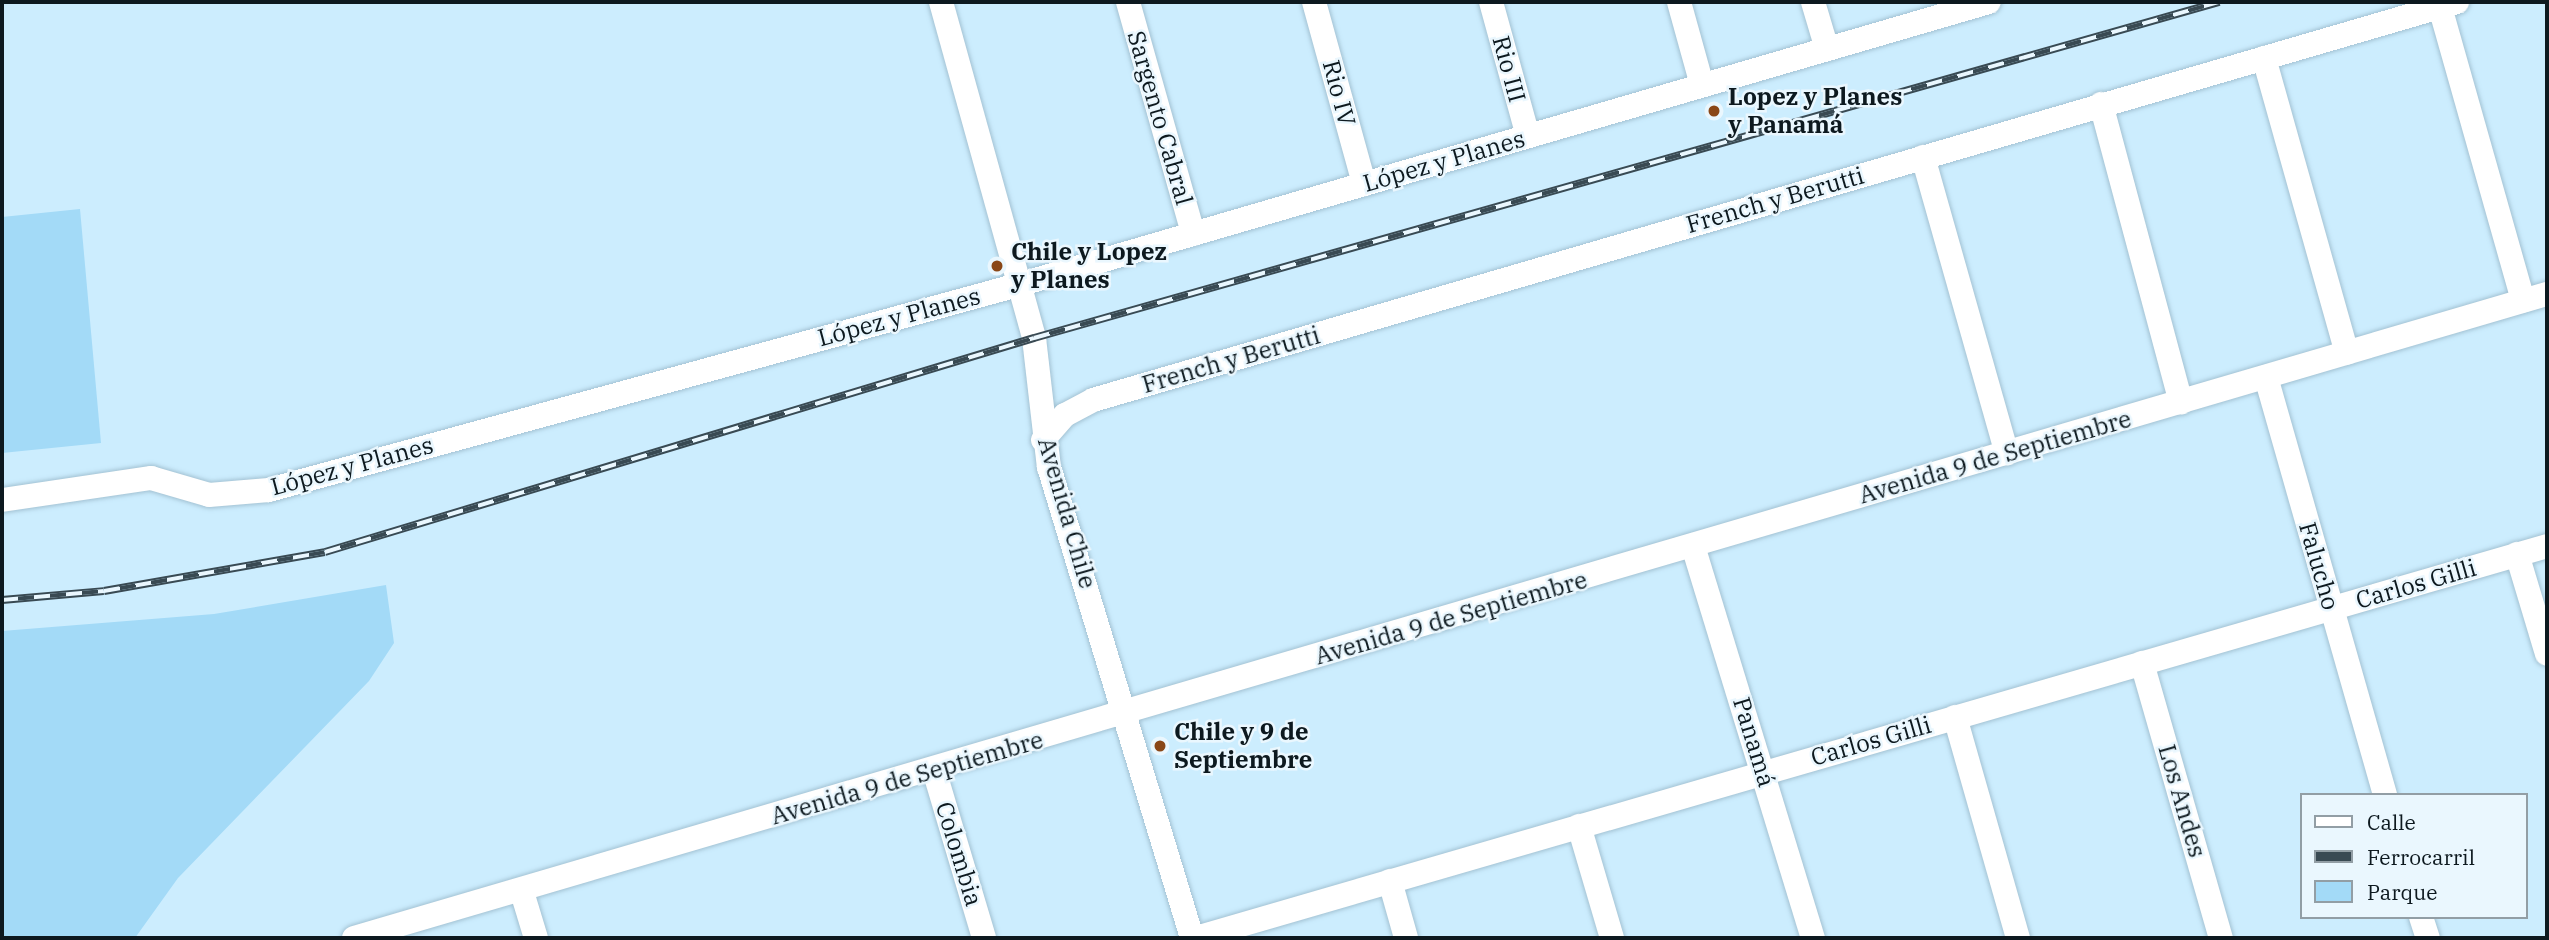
<!DOCTYPE html>
<meta charset="utf-8">
<style>
body{margin:0}
#map{position:relative;width:2549px;height:940px;overflow:hidden;background:#ccedfe;font-family:"IBM Plex Serif",serif}
div>[style]{position:absolute}
.green>*{inset:0;background:#a3daf7}
.roads{filter:drop-shadow(0 0 2px #a3c2d3) drop-shadow(0 0 2px #a3c2d3)}
.minor>*{height:24px;margin:-12px;padding:0 12px;transform-origin:12px;border-radius:12px;background:#fff}
.rail>*{height:8px;margin-top:-4px;transform-origin:0;background:repeating-linear-gradient(90deg,#eaf7fe 0 16px,#394a53 0 32px);box-sizing:border-box;border-block:2px solid #394a53}
.dots>*{width:19px;height:19px;translate:-50% -50%;box-sizing:border-box;border:4px solid #eaf7fe;border-radius:50%}
span{translate:-50% -50%;white-space:nowrap;text-align:center;line-height:1.15;-webkit-text-stroke:5px #eaf7fe;paint-order:stroke}
.street-label{font-size:24px;color:#0d191f}
.poi-label{font-size:24px;color:#0d191f;font-weight:700}
.left{translate:0 -50%;text-align:left}
.frame{position:absolute;inset:0;border:4px solid #0d191f;pointer-events:none}
.legend{position:absolute;left:2300px;top:793px;width:228px;height:126px;box-sizing:border-box;background:#eaf7fe;border:2px solid #929ea5;margin:0;padding:9px 12px;list-style:none;font-size:21px;color:#0d191f}
.legend li{display:flex;align-items:center;gap:14px;height:35px}
.legend b{width:35px;border:2px solid #929ea5}
</style>
<div id="map">
<div class="green">
<i style="clip-path:polygon(80px 209px,101px 443px,2px 453px,2px 217px)"></i>
<i style="clip-path:polygon(386px 585px,394px 643px,369px 681px,178px 878px,135px 938px,2px 938px,2px 631px,214px 614px)"></i>
</div>
<div class="roads">
<div class="minor">
<i style="left:941px;top:2px;width:349px;rotate:74.5deg"></i>
<i style="left:1034px;top:338px;width:130px;rotate:83.4deg"></i>
<i style="left:1049px;top:467px;width:492px;rotate:73.1deg"></i>
<i style="left:1128px;top:2px;width:241px;rotate:74.3deg"></i>
<i style="left:1314px;top:2px;width:189px;rotate:74.6deg"></i>
<i style="left:1491px;top:2px;width:139px;rotate:74.6deg"></i>
<i style="left:1679px;top:2px;width:86px;rotate:74.5deg"></i>
<i style="left:1813px;top:2px;width:49px;rotate:73.4deg"></i>
<i style="left:2440px;top:7px;width:305px;rotate:74.2deg"></i>
<i style="left:2264px;top:58px;width:306px;rotate:74.3deg"></i>
<i style="left:2101px;top:104px;width:309px;rotate:75deg"></i>
<i style="left:1923px;top:157px;width:308px;rotate:74.2deg"></i>
<i style="left:2266px;top:377px;width:435px;rotate:74.1deg"></i>
<i style="left:1043px;top:440px;width:33px;rotate:-49deg"></i>
<i style="left:1065px;top:415px;width:32px;rotate:-28deg"></i>
<i style="left:1093px;top:400px;width:1421px;rotate:-16.27deg"></i>
<i style="left:2px;top:500px;width:151px;rotate:-8.4deg"></i>
<i style="left:151px;top:478px;width:60px;rotate:16.3deg"></i>
<i style="left:209px;top:495px;width:60px;rotate:-4.8deg"></i>
<i style="left:269px;top:490px;width:777px;rotate:-15.31deg"></i>
<i style="left:1018px;top:285px;width:1011px;rotate:-16.25deg"></i>
<i style="left:1693px;top:546px;width:410px;rotate:73deg"></i>
<i style="left:2517px;top:554px;width:104px;rotate:73.3deg"></i>
<i style="left:2142px;top:663px;width:286px;rotate:74deg"></i>
<i style="left:1955px;top:717px;width:230px;rotate:74.1deg"></i>
<i style="left:934px;top:770px;width:175px;rotate:73.4deg"></i>
<i style="left:1579px;top:826px;width:117px;rotate:73.6deg"></i>
<i style="left:1390px;top:881px;width:59px;rotate:74.3deg"></i>
<i style="left:522px;top:892px;width:48px;rotate:73.1deg"></i>
<i style="left:2421px;top:917px;width:22px;rotate:72deg"></i>
<i style="left:354px;top:938px;width:2286px;rotate:-16.37deg"></i>
<i style="left:1196px;top:938px;width:1407px;rotate:-16.18deg"></i>
</div>
</div>
<div class="rail">
<i style="left:2px;top:600px;width:102px;rotate:-5deg"></i>
<i style="left:104px;top:591px;width:224px;rotate:-10deg"></i>
<i style="left:325px;top:552px;width:741px;rotate:-16.8deg"></i>
<i style="left:1034px;top:338px;width:1232px;rotate:-15.83deg"></i>
</div>
<div class="dots">
<i style="left:1714px;top:111px;background:#8a4717"></i>
<i style="left:997px;top:266px;background:#8a4717"></i>
<i style="left:1160px;top:746px;background:#8a4717"></i>
</div>
<div class="street-label">
<span style="left:1509px;top:69px;rotate:75deg">Rio III</span>
<span style="left:1339px;top:93px;rotate:75deg">Rio IV</span>
<span style="left:1160px;top:118px;rotate:74deg">Sargento Cabral</span>
<span style="left:1444px;top:161px;rotate:-16deg">López y Planes</span>
<span style="left:1775px;top:200px;rotate:-16deg">French y Berutti</span>
<span style="left:899px;top:317px;rotate:-15deg">López y Planes</span>
<span style="left:1231px;top:360px;rotate:-16deg">French y Berutti</span>
<span style="left:1995px;top:457px;rotate:-16deg">Avenida 9 de Septiembre</span>
<span style="left:352px;top:466px;rotate:-15deg">López y Planes</span>
<span style="left:1067px;top:513px;rotate:74deg">Avenida Chile</span>
<span style="left:2319px;top:566px;rotate:74deg">Falucho</span>
<span style="left:2416px;top:584px;rotate:-16deg">Carlos Gilli</span>
<span style="left:1451px;top:618px;rotate:-16deg">Avenida 9 de Septiembre</span>
<span style="left:1871px;top:741px;rotate:-16deg">Carlos Gilli</span>
<span style="left:1754px;top:742px;rotate:73deg">Panamá</span>
<span style="left:907px;top:778px;rotate:-16deg">Avenida 9 de Septiembre</span>
<span style="left:2182px;top:801px;rotate:74deg">Los Andes</span>
<span style="left:959px;top:854px;rotate:73deg">Colombia</span>
</div>
<div class="poi-label">
<span class="left" style="left:1728px;top:111px">Lopez y Planes<br>y Panamá</span>
<span class="left" style="left:1011px;top:266px">Chile y Lopez<br>y Planes</span>
<span class="left" style="left:1174px;top:746px">Chile y 9 de<br>Septiembre</span>
</div>
<div class="frame"></div>
<ul class="legend">
<li><b style="height:9px;background:#fff"></b>Calle</li>
<li><b style="height:9px;background:#394a53"></b>Ferrocarril</li>
<li><b style="height:19px;background:#a3daf7"></b>Parque</li>
</ul>
</div>
